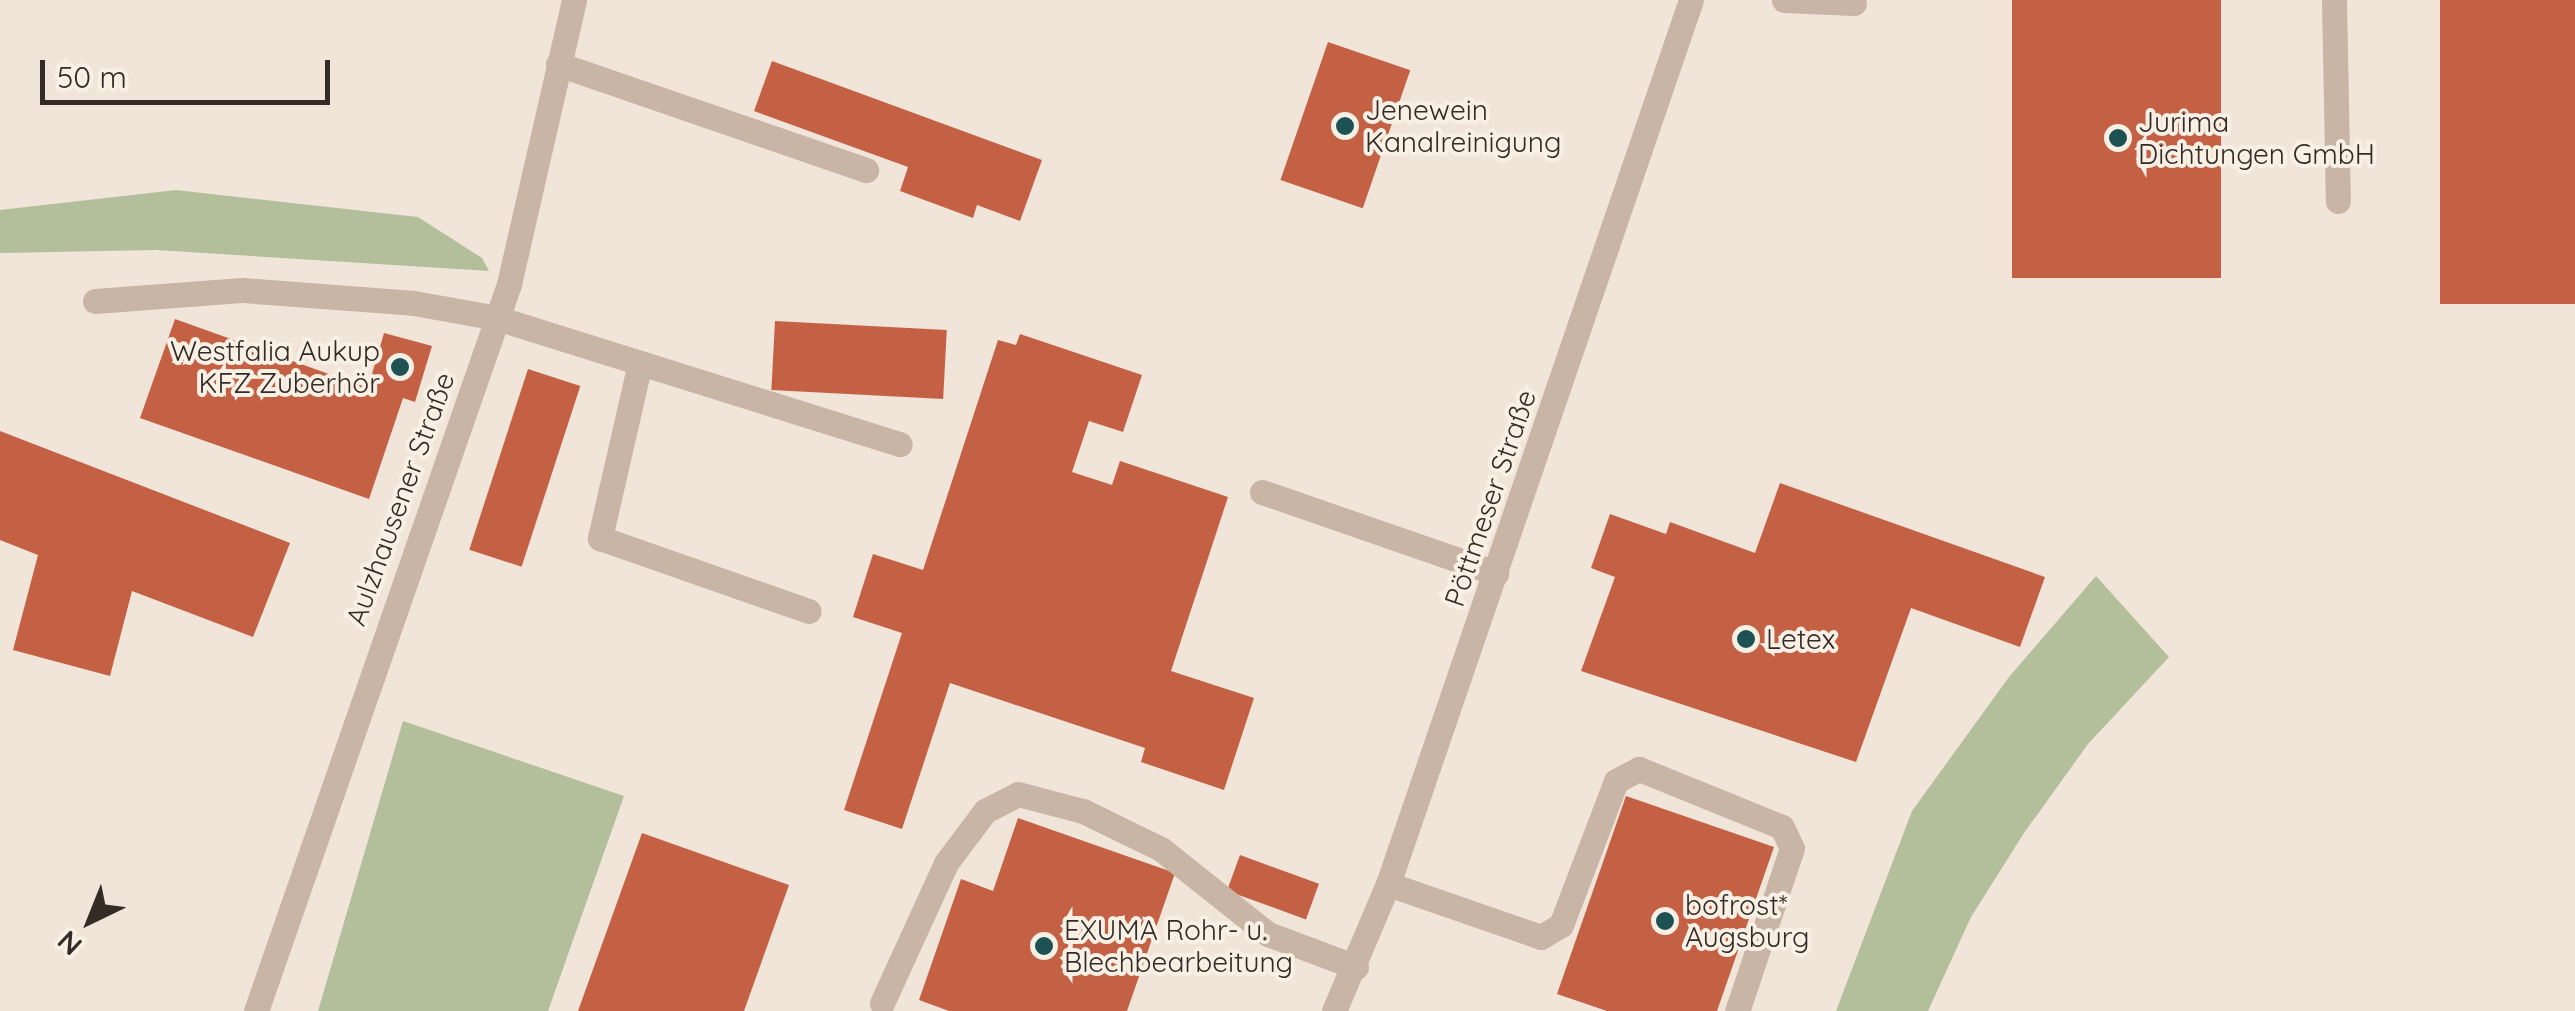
<!DOCTYPE html>
<meta charset="utf-8">
<style>
body{margin:0}
#map{position:relative;width:2575px;height:1011px;overflow:hidden;background:#f1e5d9;font-family:Quicksand,sans-serif}
div>[style]{position:absolute}
.green>*{inset:0;background:#b3bf9a}
.building>*{inset:0;background:#c46144;transform-origin:0 0}
.minor>*{height:25px;margin:-12.5px;padding:0 12.5px;transform-origin:12.5px;border-radius:12.5px;background:#c8b5a5}
.dots>*{width:28px;height:28px;translate:-50% -50%;box-sizing:border-box;border:5px solid #f9f0e5;border-radius:50%}
span{translate:-50% -50%;white-space:nowrap;text-align:center;line-height:1.15;-webkit-text-stroke:8px #f9f0e5;paint-order:stroke}
.poi-label{font-size:28px;color:#342b26}
.left{translate:0 -50%;text-align:left}
.right{translate:-100% -50%;text-align:right}
.street-label{font-size:28px;color:#342b26}
.north{position:absolute;left:40px;top:871px;width:100px;height:100px;-webkit-text-stroke:8px #f9f0e5;paint-order:stroke;rotate:223deg;font-size:28px;font-weight:700;line-height:40px;text-align:center;color:#342b26}
.north::after{content:'';display:block;margin:auto;width:35px;height:45px;background:#342b26;clip-path:polygon(50% 0,100% 100%,50% 72%,0 100%)}
.scale{position:absolute;left:40px;top:60px;width:290px;height:45px;box-sizing:border-box;border:5px solid #342b26;border-top:0;padding-left:12px;font-size:30px;line-height:35px;white-space:nowrap;color:#342b26;-webkit-text-stroke:8px #f9f0e5;paint-order:stroke}
</style>
<div id="map">
<div class="green">
<i style="clip-path:polygon(176px 190px,418px 217px,482px 258px,489px 271px,157px 250px,0 253px,0 210px)"></i>
<i style="clip-path:polygon(2096px 576px,2169px 657px,2088px 744px,2024px 833px,1971px 917px,1928px 1011px,1836px 1011px,1912px 811px,2009px 677px)"></i>
<i style="clip-path:polygon(403px 721px,624px 796px,548px 1011px,318px 1011px)"></i>
</div>
<div class="building">
<i style="left:2012px;top:0;width:209px;height:278px"></i>
<i style="left:2440px;top:0;width:135px;height:304px"></i>
<i style="left:1328px;top:42px;width:87px;height:146px;rotate:19deg"></i>
<i style="clip-path:polygon(772px 61px,1042px 160px,1020px 221px,977px 205px,973px 218px,900px 191px,908px 167px,754px 111px)"></i>
<i style="clip-path:polygon(175px 319px,368px 388px,384px 333px,432px 346px,415px 402px,403px 398px,369px 499px,140px 418px)"></i>
<i style="left:775px;top:321px;width:172px;height:69px;rotate:3deg"></i>
<i style="clip-path:polygon(1020px 334px,1142px 375px,1123px 432px,1089px 421px,1072px 472px,1112px 485px,1120px 461px,1228px 497px,1171px 671px,1254px 698px,1224px 790px,1141px 762px,1145px 748px,950px 683px,902px 829px,844px 810px,902px 633px,853px 617px,873px 554px,923px 570px,998px 340px,1016px 345px)"></i>
<i style="left:528px;top:369px;width:55px;height:190px;rotate:18deg"></i>
<i style="clip-path:polygon(0 431px,290px 543px,253px 637px,132px 591px,110px 676px,13px 650px,38px 555px,0 540px)"></i>
<i style="clip-path:polygon(1780px 483px,2045px 577px,2020px 647px,1911px 608px,1856px 762px,1581px 671px,1615px 577px,1591px 568px,1610px 514px,1666px 534px,1670px 522px,1755px 553px)"></i>
<i style="clip-path:polygon(1626px 796px,1774px 847px,1717px 1011px,1607px 1011px,1557px 994px)"></i>
<i style="clip-path:polygon(1018px 818px,1175px 873px,1127px 1011px,949px 1011px,919px 1000px,961px 879px,993px 891px)"></i>
<i style="clip-path:polygon(642px 833px,789px 885px,744px 1011px,578px 1011px)"></i>
<i style="left:1240px;top:855px;width:84px;height:38px;rotate:20deg"></i>
</div>
<div class="minor">
<i style="left:1784px;top:0;width:70px;rotate:2.5deg"></i>
<i style="left:2334px;top:0;width:201px;rotate:88.9deg"></i>
<i style="left:558px;top:64px;width:326px;rotate:19deg"></i>
<i style="left:95px;top:301px;width:147px;rotate:-4.3deg"></i>
<i style="left:242px;top:290px;width:172px;rotate:4.3deg"></i>
<i style="left:414px;top:303px;width:84px;rotate:10.2deg"></i>
<i style="left:497px;top:318px;width:422px;rotate:17.4deg"></i>
<i style="left:640px;top:363px;width:180px;rotate:102.9deg"></i>
<i style="left:600px;top:538px;width:221px;rotate:19.3deg"></i>
<i style="left:1262px;top:492px;width:248px;rotate:19.1deg"></i>
<i style="left:1388px;top:884px;width:162px;rotate:19.1deg"></i>
<i style="left:1541px;top:937px;width:23px;rotate:-31deg"></i>
<i style="left:1561px;top:925px;width:154px;rotate:-69.1deg"></i>
<i style="left:1616px;top:781px;width:26px;rotate:-28deg"></i>
<i style="left:1639px;top:769px;width:154px;rotate:22.1deg"></i>
<i style="left:1782px;top:827px;width:23px;rotate:65deg"></i>
<i style="left:1792px;top:848px;width:172px;rotate:108.6deg"></i>
<i style="left:882px;top:1003px;width:154px;rotate:-65.4deg"></i>
<i style="left:946px;top:863px;width:65px;rotate:-53.1deg"></i>
<i style="left:985px;top:811px;width:37px;rotate:-27deg"></i>
<i style="left:1018px;top:794px;width:67px;rotate:14.7deg"></i>
<i style="left:1083px;top:811px;width:87px;rotate:26deg"></i>
<i style="left:1161px;top:849px;width:137px;rotate:38.5deg"></i>
<i style="left:1268px;top:934px;width:94px;rotate:20.6deg"></i>
<i style="left:256px;top:1011px;width:770px;rotate:-70.81deg"></i>
<i style="left:509px;top:284px;width:291px;rotate:-77.1deg"></i>
<i style="left:1334px;top:1011px;width:138px;rotate:-67deg"></i>
<i style="left:1388px;top:884px;width:934px;rotate:-71.08deg"></i>
</div>
<div class="dots">
<i style="left:1345px;top:126px;background:#1d5255"></i>
<i style="left:2118px;top:138px;background:#1d5255"></i>
<i style="left:400px;top:367px;background:#1d5255"></i>
<i style="left:1746px;top:639px;background:#1d5255"></i>
<i style="left:1665px;top:921px;background:#1d5255"></i>
<i style="left:1044px;top:946px;background:#1d5255"></i>
</div>
<div class="poi-label">
<span class="left" style="left:1365px;top:126px">Jenewein<br>Kanalreinigung</span>
<span class="left" style="left:2138px;top:138px">Jurima<br>Dichtungen GmbH</span>
<span class="right" style="left:380px;top:367px">Westfalia Aukup<br>KFZ Zuberhör</span>
<span class="left" style="left:1766px;top:639px">Letex</span>
<span class="left" style="left:1685px;top:921px">bofrost*<br>Augsburg</span>
<span class="left" style="left:1064px;top:946px">EXUMA Rohr- u.<br>Blechbearbeitung</span>
</div>
<div class="street-label">
<span style="left:1490px;top:498px;rotate:-71deg">Pöttmeser Straße</span>
<span style="left:400px;top:499px;rotate:-70deg">Aulzhausener Straße</span>
</div>
<div class="north">N</div>
<div class="scale">50 m</div>
</div>
